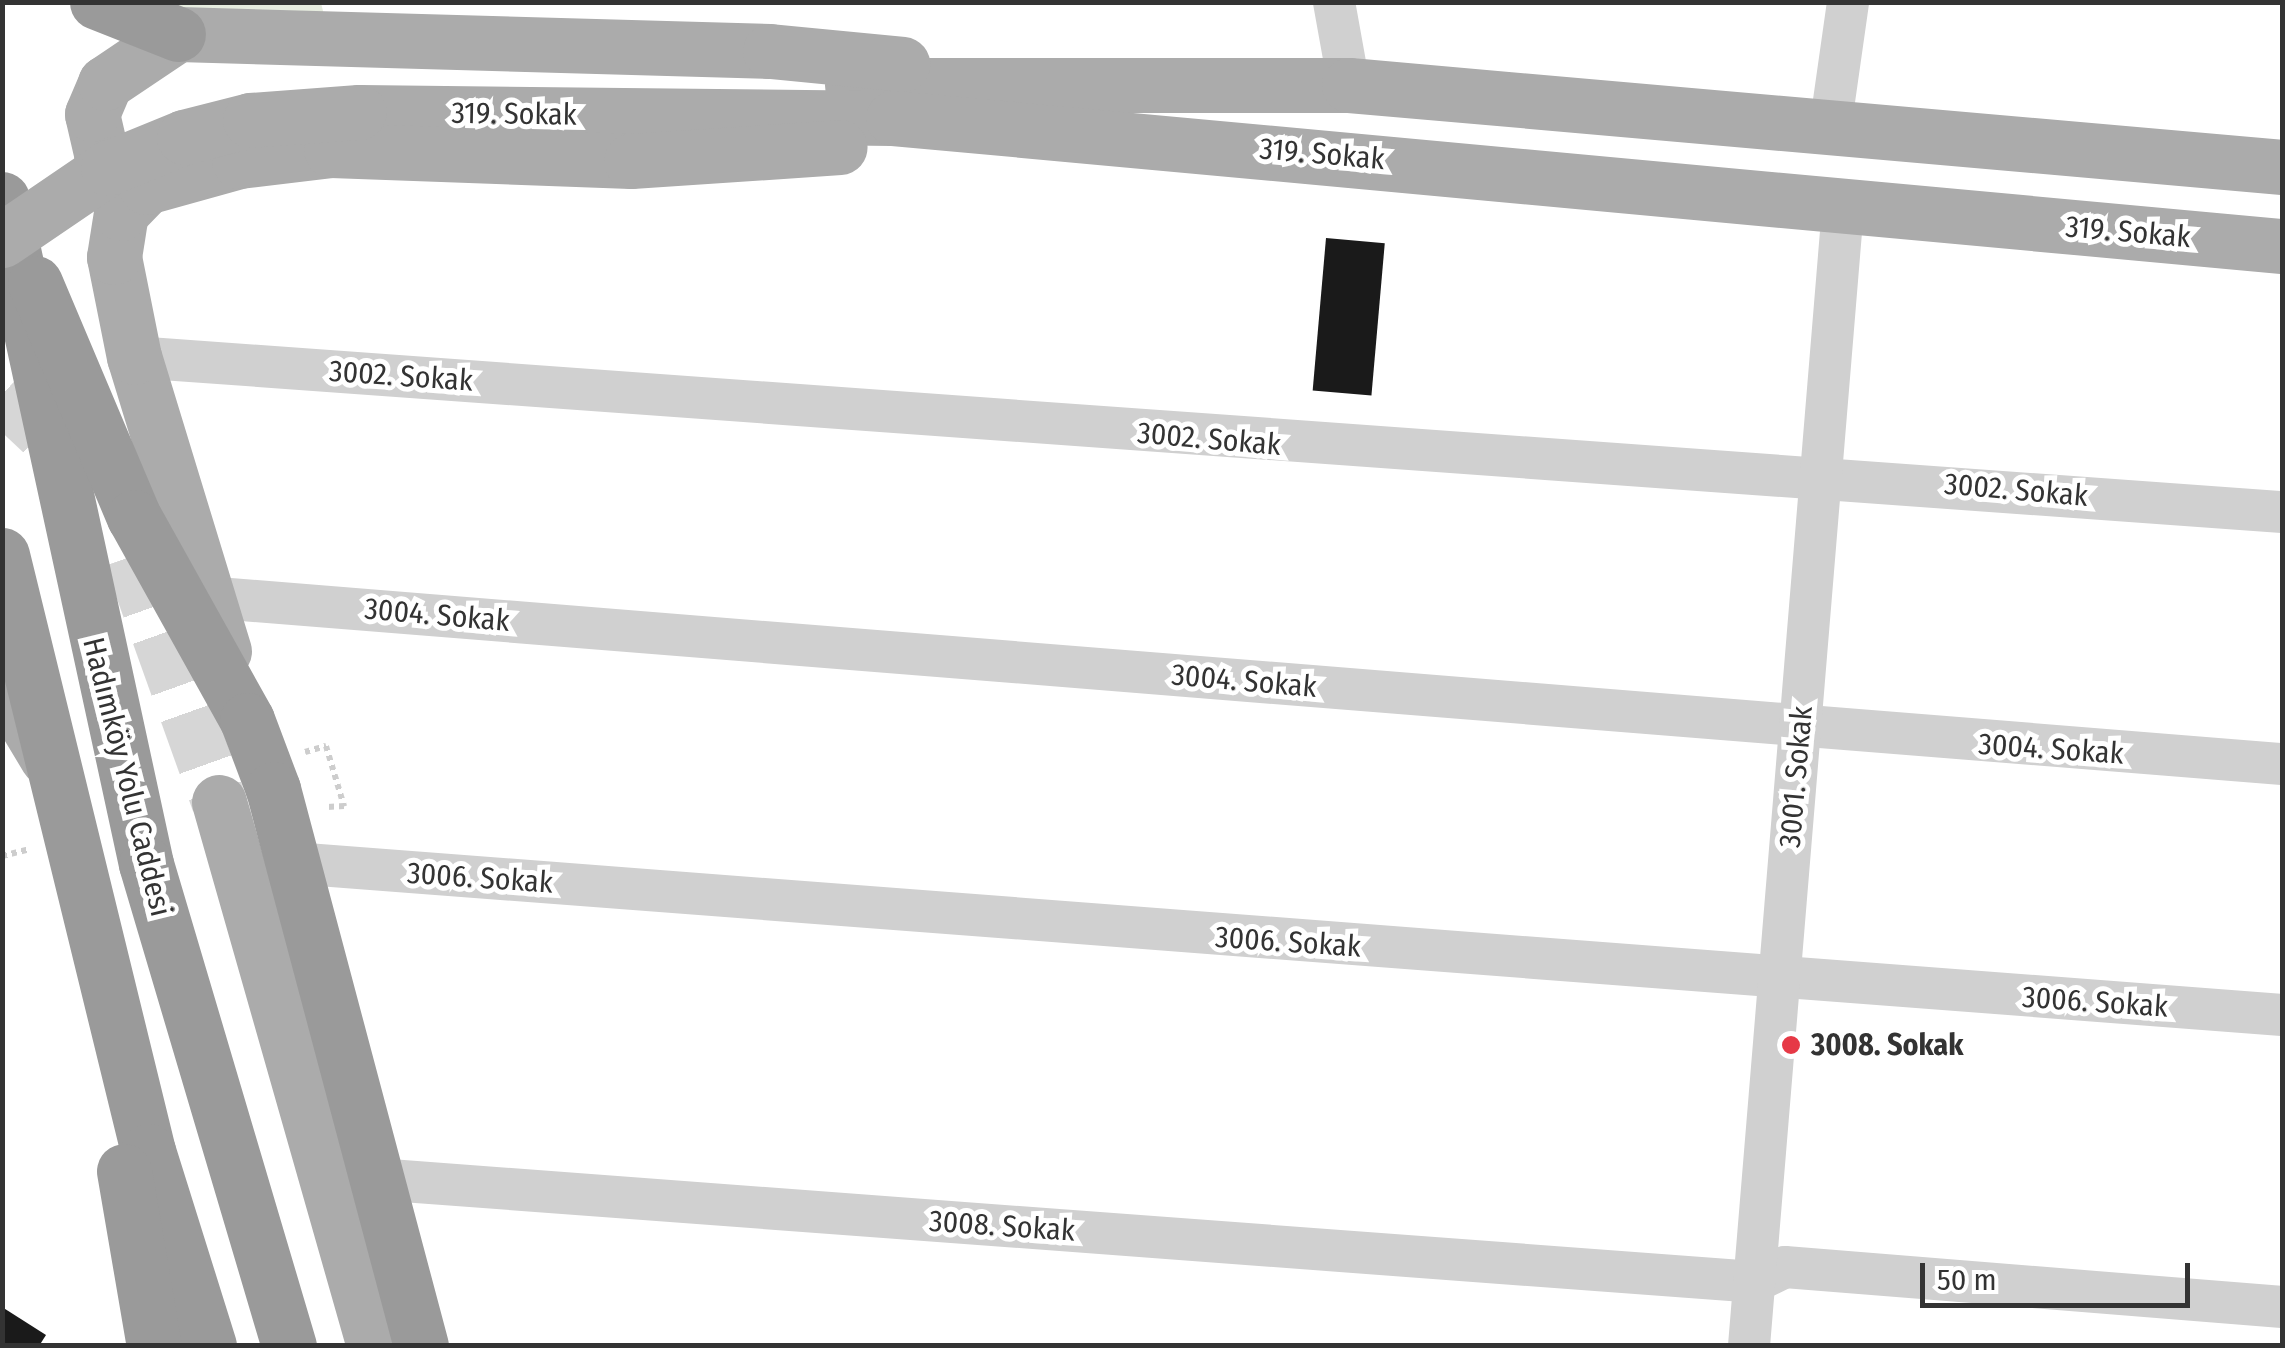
<!DOCTYPE html>
<meta charset="utf-8">
<style>
body{margin:0}
#map{position:relative;width:2285px;height:1348px;overflow:hidden;background:#fff;font-family:"Fira Sans Condensed",sans-serif}
div>[style]{position:absolute}
.green>*{inset:0;background:#e6ecdf}
.building>*{inset:0;background:#1a1a1a;transform-origin:0 0}
.major-tunnel>*{height:55px;margin-top:-27.5px;transform-origin:0;background:repeating-linear-gradient(90deg,#d6d6d6 0 55px,transparent 0 83px)}
.path>*{height:6px;margin-top:-3px;transform-origin:0;background:repeating-linear-gradient(90deg,#cdcdcd 0 5px,transparent 0 10px)}
.minor>*{height:42px;margin:-21px;padding:0 21px;transform-origin:21px;border-radius:21px;background:#d0d0d0}
.major>*{height:55px;margin:-27.5px;padding:0 27.5px;transform-origin:27.5px;border-radius:27.5px;background:#ababab}
.highway>*{height:55px;margin:-27.5px;padding:0 27.5px;transform-origin:27.5px;border-radius:27.5px;background:#9a9a9a}
.major-bridge>*{height:55px;margin:-27.5px;padding:0 27.5px;transform-origin:27.5px;border-radius:27.5px;background:#ababab}
.dots>*{width:28px;height:28px;translate:-50% -50%;box-sizing:border-box;border:5px solid #fff;border-radius:50%}
span{translate:-50% -50%;white-space:nowrap;text-align:center;line-height:1.15;-webkit-text-stroke:10px #fff;paint-order:stroke}
.street-label{font-size:30px;color:#333}
.poi-label{font-size:30px;color:#333;font-weight:700}
.left{translate:0 -50%;text-align:left}
.frame{position:absolute;inset:0;border:5px solid #333;pointer-events:none}
.scale{position:absolute;left:1920px;top:1263px;width:270px;height:45px;box-sizing:border-box;border:5px solid #333;border-top:0;padding-left:12px;font-size:30px;line-height:35px;white-space:nowrap;color:#333;-webkit-text-stroke:8px #fff;paint-order:stroke}
</style>
<div id="map">
<div class="green">
<i style="clip-path:polygon(140px 3px,321px 3px,326px 23px)"></i>
</div>
<div class="building">
<i style="left:1326px;top:238px;width:59px;height:153px;rotate:5deg"></i>
<i style="clip-path:polygon(2px 1307px,46px 1335px,39px 1346px,2px 1346px)"></i>
</div>
<div class="major-tunnel">
<i style="left:2px;top:394px;width:93px;rotate:43.3deg"></i>
<i style="left:131px;top:556px;width:261px;rotate:70.3deg"></i>
</div>
<div class="path">
<i style="left:305px;top:752px;width:22px;rotate:-16deg"></i>
<i style="left:326px;top:746px;width:63px;rotate:73.3deg"></i>
<i style="left:344px;top:806px;width:17px;rotate:177deg"></i>
<i style="left:2px;top:856px;width:29px;rotate:-14deg"></i>
</div>
<div class="minor">
<i style="left:1334px;top:2px;width:84px;rotate:79.8deg"></i>
<i style="left:1831px;top:122px;width:121px;rotate:-81.9deg"></i>
<i style="left:134px;top:357px;width:2154px;rotate:4.13deg"></i>
<i style="left:205px;top:597px;width:2084px;rotate:4.6deg"></i>
<i style="left:293px;top:863px;width:1995px;rotate:4.37deg"></i>
<i style="left:376px;top:1179px;width:1382px;rotate:4.27deg"></i>
<i style="left:1754px;top:1282px;width:34px;rotate:-26deg"></i>
<i style="left:1785px;top:1267px;width:499px;rotate:4.6deg"></i>
<i style="left:1749px;top:1346px;width:1142px;rotate:-85.28deg"></i>
</div>
<div class="major">
<i style="left:852px;top:85px;width:497px"></i>
<i style="left:1349px;top:85px;width:937px;rotate:5.02deg"></i>
<i style="left:359px;top:112px;width:534px;rotate:0.64deg"></i>
<i style="left:893px;top:118px;width:1395px;rotate:5.27deg"></i>
<i style="left:146px;top:187px;width:27px;rotate:-158deg"></i>
<i style="left:121px;top:177px;width:31px;rotate:-130deg"></i>
<i style="left:101px;top:153px;width:40px;rotate:-103deg"></i>
<i style="left:92px;top:114px;width:34px;rotate:-67deg"></i>
<i style="left:105px;top:83px;width:88px;rotate:-33.9deg"></i>
<i style="left:178px;top:34px;width:592px;rotate:1.64deg"></i>
<i style="left:770px;top:51px;width:133px;rotate:5.6deg"></i>
<i style="left:224px;top:651px;width:307px;rotate:-107deg"></i>
<i style="left:134px;top:357px;width:102px;rotate:-101.3deg"></i>
<i style="left:114px;top:257px;width:45px;rotate:-81deg"></i>
<i style="left:121px;top:213px;width:36px;rotate:-46deg"></i>
<i style="left:146px;top:187px;width:97px;rotate:-15.6deg"></i>
<i style="left:239px;top:161px;width:93px;rotate:-6.8deg"></i>
<i style="left:331px;top:150px;width:300px;rotate:2.1deg"></i>
<i style="left:631px;top:161px;width:209px;rotate:-3.8deg"></i>
<i style="left:2px;top:683px;width:87px;rotate:59deg"></i>
<i style="left:219px;top:802px;width:566px;rotate:74.1deg"></i>
</div>
<div class="highway">
<i style="left:97px;top:2px;width:87px;rotate:21.6deg"></i>
<i style="left:2px;top:199px;width:680px;rotate:77.78deg"></i>
<i style="left:146px;top:864px;width:503px;rotate:73.48deg"></i>
<i style="left:35px;top:283px;width:254px;rotate:67.1deg"></i>
<i style="left:134px;top:517px;width:232px;rotate:60.9deg"></i>
<i style="left:247px;top:720px;width:74px;rotate:69.4deg"></i>
<i style="left:273px;top:789px;width:576px;rotate:75.12deg"></i>
<i style="left:2px;top:555px;width:614px;rotate:76.24deg"></i>
<i style="left:148px;top:1151px;width:204px;rotate:72.6deg"></i>
<i style="left:124px;top:1171px;width:178px;rotate:80.3deg"></i>
</div>
<div class="major-bridge">
<i style="left:2px;top:240px;width:128px;rotate:-34.2deg"></i>
<i style="left:108px;top:168px;width:82px;rotate:-22.2deg"></i>
<i style="left:184px;top:137px;width:68px;rotate:-14.4deg"></i>
<i style="left:250px;top:120px;width:109px;rotate:-4.2deg"></i>
</div>
<div class="dots">
<i style="left:1791px;top:1045px;background:#e63946"></i>
</div>
<div class="street-label">
<span style="left:514px;top:114px;rotate:1deg">319. Sokak</span>
<span style="left:1322px;top:154px;rotate:5deg">319. Sokak</span>
<span style="left:2128px;top:232px;rotate:5deg">319. Sokak</span>
<span style="left:401px;top:376px;rotate:4deg">3002. Sokak</span>
<span style="left:1209px;top:439px;rotate:5deg">3002. Sokak</span>
<span style="left:2016px;top:490px;rotate:5deg">3002. Sokak</span>
<span style="left:437px;top:615px;rotate:5deg">3004. Sokak</span>
<span style="left:1244px;top:681px;rotate:5deg">3004. Sokak</span>
<span style="left:2051px;top:749px;rotate:4deg">3004. Sokak</span>
<span style="left:127px;top:777px;rotate:76deg">Hadımköy Yolu Caddesi</span>
<span style="left:1796px;top:777px;rotate:-85deg">3001. Sokak</span>
<span style="left:480px;top:878px;rotate:4deg">3006. Sokak</span>
<span style="left:1288px;top:942px;rotate:4deg">3006. Sokak</span>
<span style="left:2095px;top:1002px;rotate:4deg">3006. Sokak</span>
<span style="left:1002px;top:1226px;rotate:4deg">3008. Sokak</span>
</div>
<div class="poi-label">
<span class="left" style="left:1811px;top:1045px">3008. Sokak</span>
</div>
<div class="frame"></div>
<div class="scale">50 m</div>
</div>
